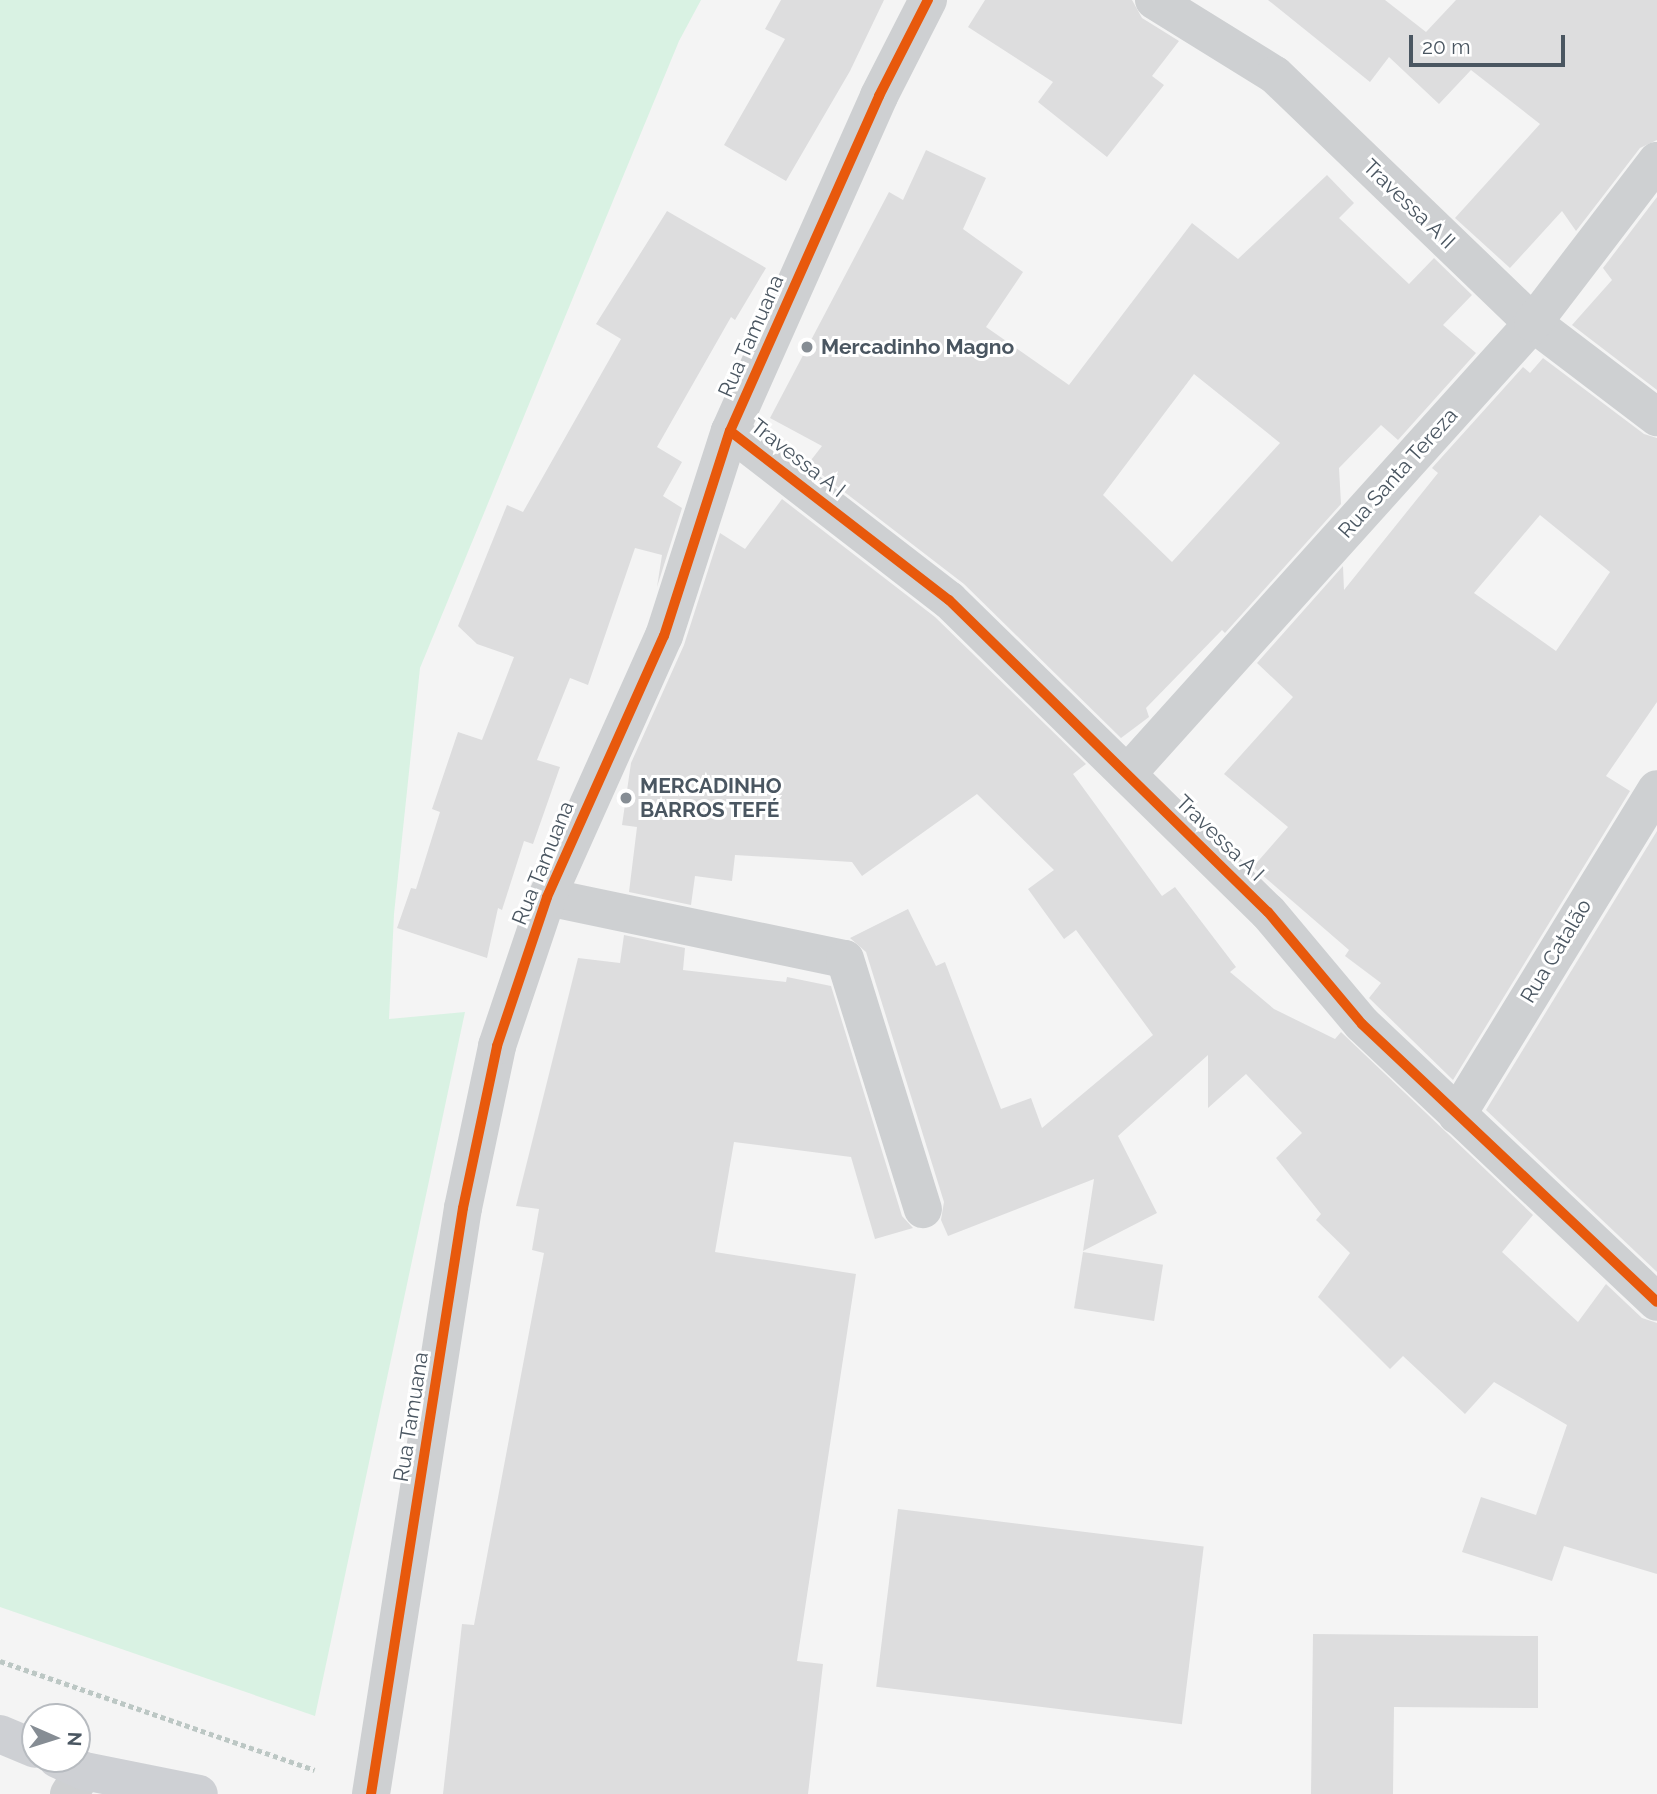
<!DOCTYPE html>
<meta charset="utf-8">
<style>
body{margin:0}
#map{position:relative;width:1657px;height:1794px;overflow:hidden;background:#f4f4f4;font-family:Raleway,sans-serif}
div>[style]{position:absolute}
.green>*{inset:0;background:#d9f2e3}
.building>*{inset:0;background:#ddddde;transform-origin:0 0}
.path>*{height:4.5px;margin-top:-2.25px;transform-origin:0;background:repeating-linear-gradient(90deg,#bcc7c4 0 5px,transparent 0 8.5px)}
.street>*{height:38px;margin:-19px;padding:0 19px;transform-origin:19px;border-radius:19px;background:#ced0d2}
.secondary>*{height:38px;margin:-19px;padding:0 19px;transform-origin:19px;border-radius:19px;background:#ced0d4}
.cycleway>*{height:10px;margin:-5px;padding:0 5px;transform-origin:5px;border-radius:5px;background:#e8590c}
.dots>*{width:19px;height:19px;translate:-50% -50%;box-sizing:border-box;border:4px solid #fff;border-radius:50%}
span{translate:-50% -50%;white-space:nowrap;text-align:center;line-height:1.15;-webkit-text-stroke:6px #fff;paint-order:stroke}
.street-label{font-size:21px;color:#4a5661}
.poi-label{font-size:21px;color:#4a5661;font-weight:700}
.left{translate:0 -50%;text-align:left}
.north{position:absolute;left:21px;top:1703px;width:70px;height:70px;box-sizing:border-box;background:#fff;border:2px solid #b7bbc0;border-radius:50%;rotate:93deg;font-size:19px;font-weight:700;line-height:28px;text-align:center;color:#4a5661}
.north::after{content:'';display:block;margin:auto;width:24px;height:32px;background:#868d94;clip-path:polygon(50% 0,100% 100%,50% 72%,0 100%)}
.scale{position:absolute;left:1409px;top:35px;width:156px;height:32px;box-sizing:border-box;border:4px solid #4a5661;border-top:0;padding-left:9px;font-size:21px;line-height:24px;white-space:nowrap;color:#4a5661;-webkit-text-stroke:5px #fff;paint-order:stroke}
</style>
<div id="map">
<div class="green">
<i style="clip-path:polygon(0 0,701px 0,679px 41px,420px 668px,394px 914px,389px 1019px,465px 1012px,315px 1716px,0 1607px)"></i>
</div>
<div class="building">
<i style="clip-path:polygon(781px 0,884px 0,850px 71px,786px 181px,724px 145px,785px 39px,765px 29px)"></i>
<i style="clip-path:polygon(985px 0,1132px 0,1142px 18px,1179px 41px,1152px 76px,1164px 85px,1107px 157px,1038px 102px,1053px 82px,968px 27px)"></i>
<i style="clip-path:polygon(1268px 0,1385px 0,1426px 32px,1456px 0,1657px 0,1657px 140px,1640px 148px,1576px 231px,1562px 211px,1510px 268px,1455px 218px,1540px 124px,1471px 70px,1439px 104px,1389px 57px,1370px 82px)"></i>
<i style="clip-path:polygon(evenodd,926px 150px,986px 178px,963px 229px,1023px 272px,986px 327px,1069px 385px,1192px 223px,1238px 259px,1327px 175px,1354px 203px,1339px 218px,1409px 284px,1434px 258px,1472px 295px,1443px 325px,1476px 353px,1398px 440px,1381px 425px,1339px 468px,1341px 504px,1225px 633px,1222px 630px,1146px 708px,1149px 717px,1121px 738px,964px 584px,808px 464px,822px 446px,770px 418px,889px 192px,903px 200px,926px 150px,1194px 374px,1280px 443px,1172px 562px,1103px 495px,1194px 374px)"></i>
<i style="clip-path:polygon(1657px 197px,1657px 390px,1572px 325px,1612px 280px,1603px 268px)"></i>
<i style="clip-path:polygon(667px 211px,766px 268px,735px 320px,731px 317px,657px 447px,682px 462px,663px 496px,682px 508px,657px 587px,662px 555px,635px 548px,588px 685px,570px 678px,537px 760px,560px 767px,533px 844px,524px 841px,502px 910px,498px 908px,487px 958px,397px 928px,411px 888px,416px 889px,440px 812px,432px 809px,458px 732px,482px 740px,514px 657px,477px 644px,458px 626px,507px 505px,523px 512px,621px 339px,596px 324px)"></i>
<i style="clip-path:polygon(evenodd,1543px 358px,1644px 434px,1657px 438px,1657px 702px,1606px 776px,1630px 791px,1453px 1080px,1369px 998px,1381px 983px,1345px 956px,1349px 950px,1253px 867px,1288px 827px,1224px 774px,1293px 697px,1257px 663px,1343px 566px,1344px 590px,1438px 473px,1432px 468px,1523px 367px,1530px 373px,1543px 358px,1540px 515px,1610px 572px,1556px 651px,1474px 593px,1540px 515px)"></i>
<i style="clip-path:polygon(782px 499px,935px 617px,1086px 764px,1073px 774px,1162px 896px,1175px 887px,1236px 967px,1230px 972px,1274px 1009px,1335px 1039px,1341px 1032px,1533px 1215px,1502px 1252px,1578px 1322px,1606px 1284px,1642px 1318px,1657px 1323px,1657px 1574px,1564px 1546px,1552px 1581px,1462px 1552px,1481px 1497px,1536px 1515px,1567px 1425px,1494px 1382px,1465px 1414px,1403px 1356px,1390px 1369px,1318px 1297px,1350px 1253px,1316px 1220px,1321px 1214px,1276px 1158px,1302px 1133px,1246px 1074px,1208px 1108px,1208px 1055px,1118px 1136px,1157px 1213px,1083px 1251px,1094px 1179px,948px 1236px,941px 1220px,944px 1202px,866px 952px,850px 938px,908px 909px,936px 966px,945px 962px,1001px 1109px,1031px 1098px,1042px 1128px,1153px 1035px,1076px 930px,1064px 939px,1028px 889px,1054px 870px,977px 794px,862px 876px,852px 862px,735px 855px,732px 881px,695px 876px,691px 905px,629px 892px,637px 827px,622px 825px,631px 763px,684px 645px,720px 533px,745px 549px)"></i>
<i style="clip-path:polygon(1657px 831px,1657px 1272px,1486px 1110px)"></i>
<i style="clip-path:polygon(624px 935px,685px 948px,683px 970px,786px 982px,787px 977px,831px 986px,902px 1216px,913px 1228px,875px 1239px,851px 1157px,734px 1142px,715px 1252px,856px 1274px,797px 1661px,823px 1664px,808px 1794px,443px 1794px,462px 1624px,474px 1625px,544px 1253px,532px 1250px,539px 1209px,516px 1206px,578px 958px,620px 963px)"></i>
<i style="left:1083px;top:1252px;width:81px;height:57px;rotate:9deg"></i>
<i style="left:898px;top:1509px;width:308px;height:179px;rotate:7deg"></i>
<i style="clip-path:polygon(1313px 1634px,1538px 1636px,1538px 1708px,1394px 1707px,1393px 1794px,1311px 1794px)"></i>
</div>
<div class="path">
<i style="left:0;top:1661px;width:333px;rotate:19.1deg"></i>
</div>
<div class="street">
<i style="left:1154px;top:0;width:142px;rotate:31.8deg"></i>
<i style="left:1275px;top:75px;width:358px;rotate:43.9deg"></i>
<i style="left:1533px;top:323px;width:156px;rotate:37.2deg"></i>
<i style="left:730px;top:431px;width:277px;rotate:37.7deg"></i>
<i style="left:949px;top:600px;width:446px;rotate:44.4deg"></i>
<i style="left:1268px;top:912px;width:146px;rotate:50deg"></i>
<i style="left:1362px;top:1024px;width:405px;rotate:43.3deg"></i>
<i style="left:1127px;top:774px;width:607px;rotate:-48.01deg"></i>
<i style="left:1533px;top:323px;width:204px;rotate:-52.6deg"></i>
<i style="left:547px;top:897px;width:304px;rotate:11.8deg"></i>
<i style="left:845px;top:959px;width:262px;rotate:72.7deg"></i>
<i style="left:1457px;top:1115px;width:382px;rotate:-58.5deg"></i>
<i style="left:69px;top:1794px;width:27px;rotate:-57deg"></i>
<i style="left:371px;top:1794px;width:593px;rotate:-81.08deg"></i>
<i style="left:463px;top:1208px;width:166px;rotate:-78.1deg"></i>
<i style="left:497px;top:1046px;width:157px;rotate:-71.4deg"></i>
<i style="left:547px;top:897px;width:286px;rotate:-65.9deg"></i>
<i style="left:664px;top:636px;width:215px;rotate:-72.2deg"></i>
<i style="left:730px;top:431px;width:367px;rotate:-66deg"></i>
<i style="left:879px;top:96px;width:108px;rotate:-63deg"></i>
</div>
<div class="secondary">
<i style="left:0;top:1734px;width:38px;rotate:23deg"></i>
<i style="left:57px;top:1759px;width:30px;rotate:24deg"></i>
<i style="left:84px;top:1771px;width:117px;rotate:11.3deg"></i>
</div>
<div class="cycleway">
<i style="left:730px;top:431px;width:277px;rotate:37.7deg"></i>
<i style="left:949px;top:600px;width:446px;rotate:44.4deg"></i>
<i style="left:1268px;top:912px;width:146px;rotate:50deg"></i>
<i style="left:1362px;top:1024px;width:405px;rotate:43.3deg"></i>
<i style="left:371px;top:1794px;width:593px;rotate:-81.08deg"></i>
<i style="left:463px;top:1208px;width:166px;rotate:-78.1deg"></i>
<i style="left:497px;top:1046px;width:157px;rotate:-71.4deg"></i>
<i style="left:547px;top:897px;width:286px;rotate:-65.9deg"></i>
<i style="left:664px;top:636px;width:215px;rotate:-72.2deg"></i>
<i style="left:730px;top:431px;width:367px;rotate:-66deg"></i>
<i style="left:879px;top:96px;width:108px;rotate:-63deg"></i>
</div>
<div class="dots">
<i style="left:807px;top:347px;background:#868d94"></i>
<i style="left:626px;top:798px;background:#868d94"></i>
</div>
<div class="street-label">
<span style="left:1409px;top:204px;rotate:44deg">Travessa A II</span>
<span style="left:751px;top:336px;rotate:-66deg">Rua Tamuana</span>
<span style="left:798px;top:458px;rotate:38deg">Travessa A I</span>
<span style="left:1398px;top:473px;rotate:-48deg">Rua Santa Tereza</span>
<span style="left:1220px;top:838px;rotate:44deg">Travessa A I</span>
<span style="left:543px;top:863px;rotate:-68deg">Rua Tamuana</span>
<span style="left:1556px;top:951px;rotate:-59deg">Rua Catalão</span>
<span style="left:411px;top:1417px;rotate:-81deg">Rua Tamuana</span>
</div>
<div class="poi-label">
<span class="left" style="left:821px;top:347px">Mercadinho Magno</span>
<span class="left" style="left:640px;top:798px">MERCADINHO<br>BARROS TEFÉ</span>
</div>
<div class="north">N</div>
<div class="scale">20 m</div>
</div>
